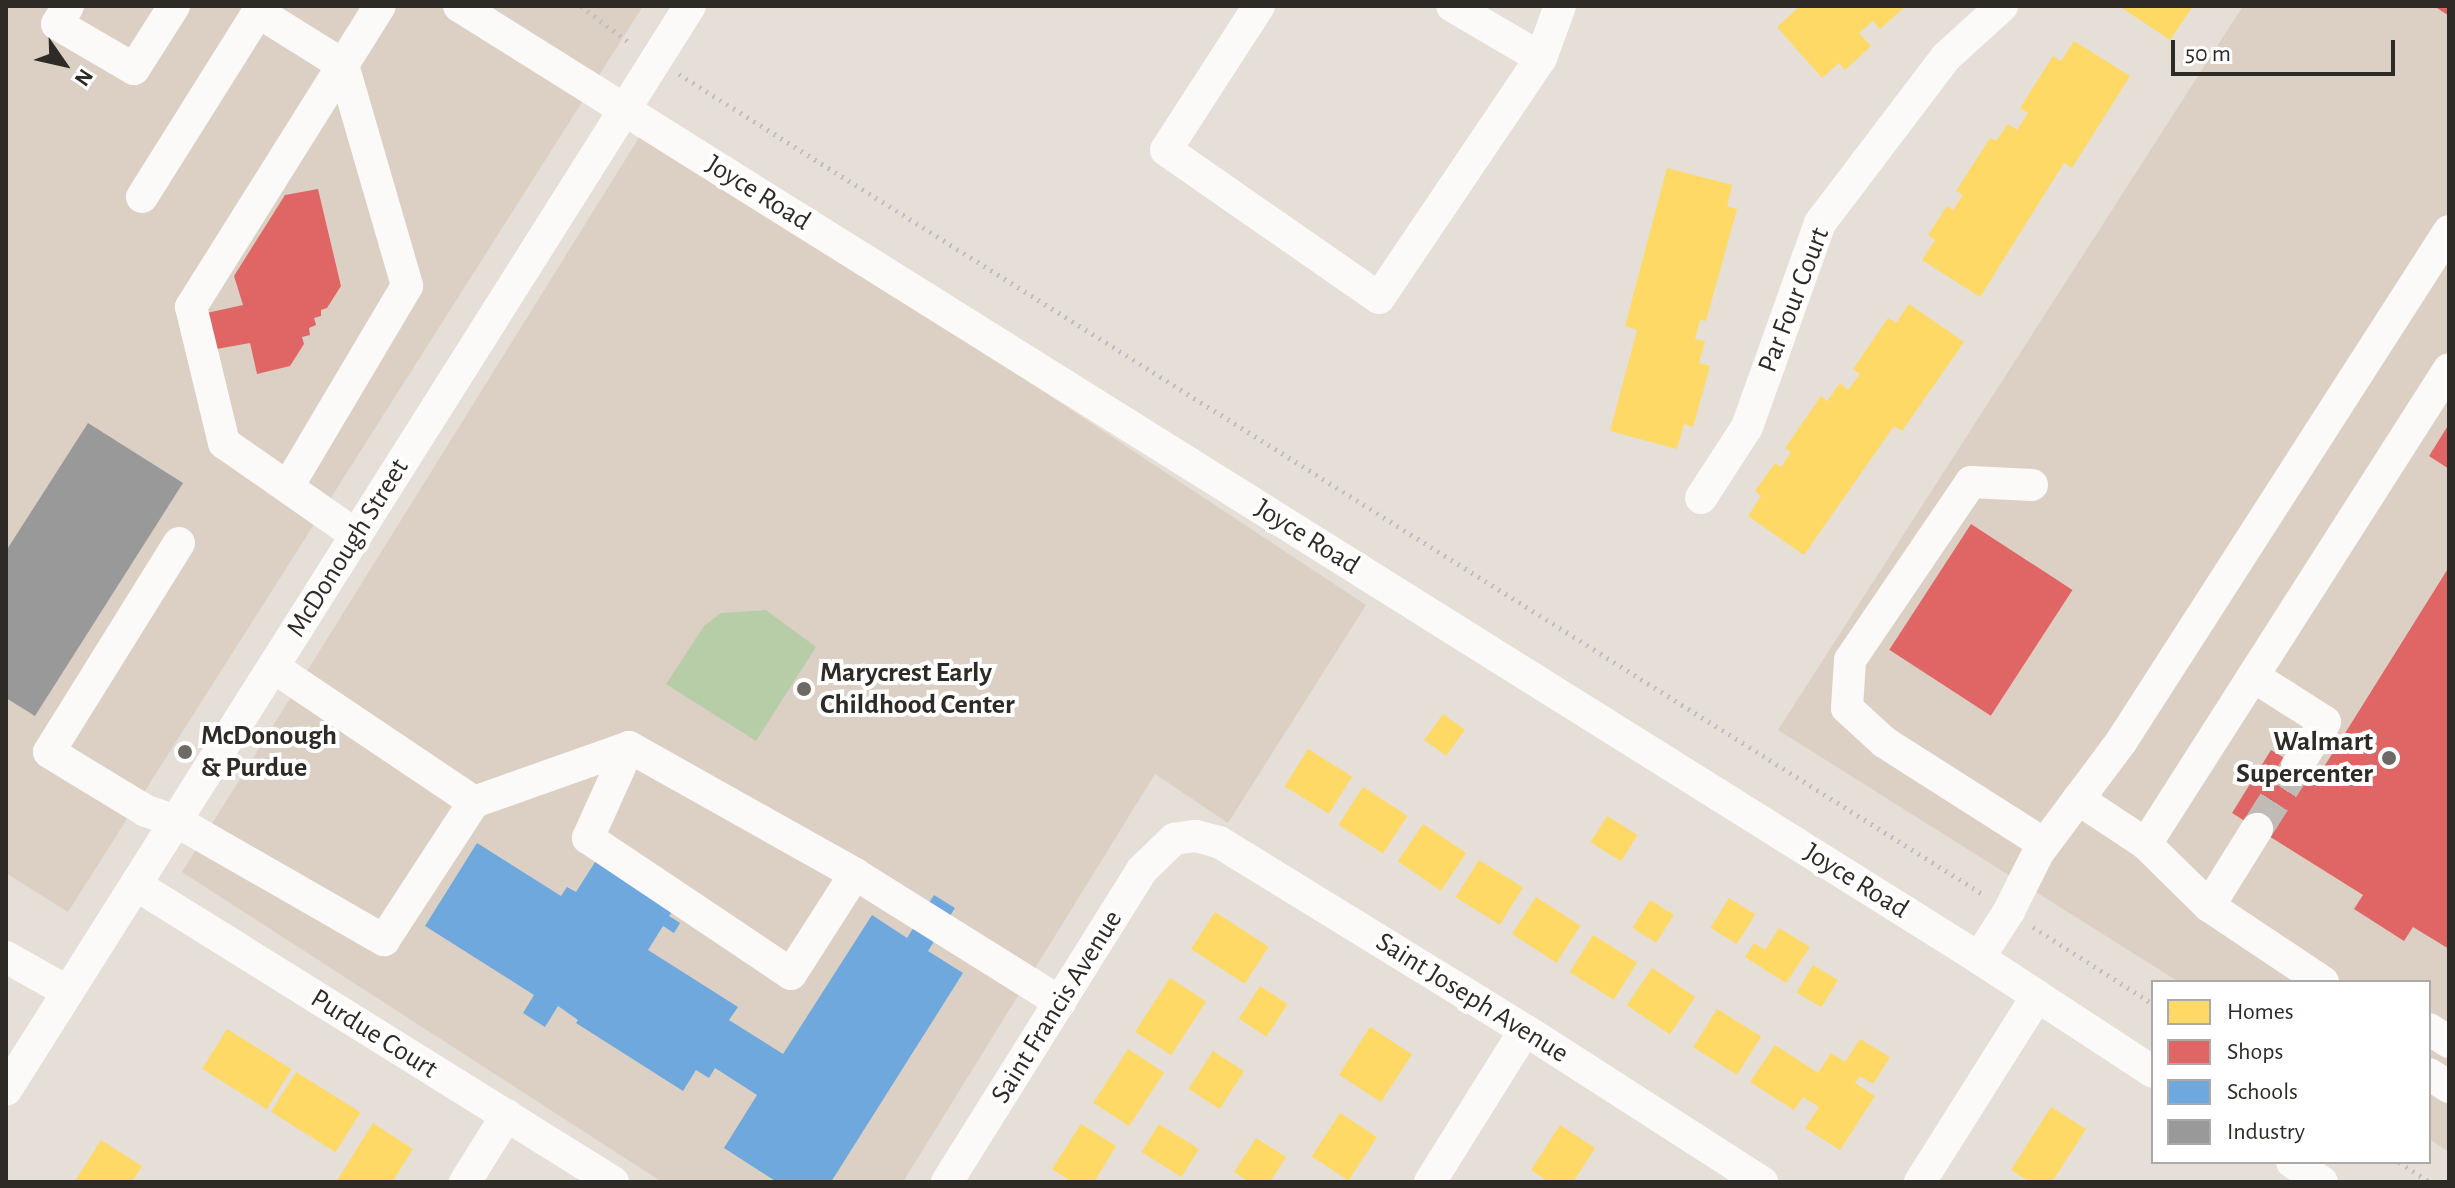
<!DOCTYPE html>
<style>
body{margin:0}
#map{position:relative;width:2455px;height:1188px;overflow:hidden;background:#e5dfd8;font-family:"Alegreya Sans",sans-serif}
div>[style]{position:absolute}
.built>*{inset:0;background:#dcd0c4}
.green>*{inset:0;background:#b7cda8}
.homes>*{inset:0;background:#ffd966;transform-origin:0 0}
.shops>*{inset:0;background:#e06666;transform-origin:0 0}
.schools>*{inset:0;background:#6fa8dc}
.industry>*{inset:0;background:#999}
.minor-tunnel>*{height:32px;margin-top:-16px;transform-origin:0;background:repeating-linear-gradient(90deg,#c0bbb4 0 32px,transparent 0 48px)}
.path>*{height:5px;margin-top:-2.5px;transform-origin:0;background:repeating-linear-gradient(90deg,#c1bfbc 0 2px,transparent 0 8px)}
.minor>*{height:32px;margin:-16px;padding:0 16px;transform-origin:16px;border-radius:16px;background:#fbfaf9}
.dots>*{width:22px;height:22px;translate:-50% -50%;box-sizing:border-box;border:4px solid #fff;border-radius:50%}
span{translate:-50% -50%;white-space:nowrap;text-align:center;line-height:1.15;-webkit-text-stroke:8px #fff;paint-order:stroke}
.street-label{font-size:28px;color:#2e2a26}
.poi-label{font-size:28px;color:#2e2a26;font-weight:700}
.left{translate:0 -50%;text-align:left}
.right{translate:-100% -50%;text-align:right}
.frame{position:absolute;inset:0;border:8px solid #2e2a26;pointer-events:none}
.legend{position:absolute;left:2151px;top:980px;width:280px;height:184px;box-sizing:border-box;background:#fff;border:2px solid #abaaa8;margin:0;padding:10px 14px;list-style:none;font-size:24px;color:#2e2a26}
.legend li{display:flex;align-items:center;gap:16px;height:40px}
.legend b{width:40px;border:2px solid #abaaa8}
.north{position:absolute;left:24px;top:24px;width:80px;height:80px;-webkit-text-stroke:6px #fff;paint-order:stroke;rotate:124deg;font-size:22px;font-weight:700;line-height:32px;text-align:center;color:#2e2a26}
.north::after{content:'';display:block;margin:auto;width:28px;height:36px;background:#2e2a26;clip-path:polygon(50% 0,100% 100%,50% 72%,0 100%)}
.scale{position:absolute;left:2171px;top:40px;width:224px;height:36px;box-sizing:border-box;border:4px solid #2e2a26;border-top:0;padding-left:10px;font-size:24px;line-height:28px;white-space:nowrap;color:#2e2a26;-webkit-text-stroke:6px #fff;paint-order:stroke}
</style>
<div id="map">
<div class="built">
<i style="clip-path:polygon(6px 6px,643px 6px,68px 912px,6px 873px)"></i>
<i style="clip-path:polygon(2243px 6px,2449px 6px,2449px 1152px,2429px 1139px,2429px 982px,2179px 982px,1778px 730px)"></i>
<i style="clip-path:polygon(645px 128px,1366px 605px,1228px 823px,1155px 774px,903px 1182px,662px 1182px,182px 872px)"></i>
</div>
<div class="green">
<i style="clip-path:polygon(766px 610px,816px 647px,756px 741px,666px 684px,704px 626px,721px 613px)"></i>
</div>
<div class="homes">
<i style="clip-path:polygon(1800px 6px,1906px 6px,1880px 29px,1873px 21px,1859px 33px,1871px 46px,1845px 70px,1839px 63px,1822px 78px,1777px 27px)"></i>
<i style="clip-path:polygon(2119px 6px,2193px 6px,2170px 40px)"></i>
<i style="clip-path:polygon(2074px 41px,2130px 76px,2072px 168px,2064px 163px,1980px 297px,1922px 260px,1935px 240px,1928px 235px,1947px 206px,1953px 210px,1963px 195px,1956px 191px,1990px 138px,1996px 141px,2008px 124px,2017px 130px,2028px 113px,2020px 108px,2053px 56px,2061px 61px)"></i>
<i style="clip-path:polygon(1667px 168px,1732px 185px,1727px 206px,1737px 209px,1706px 321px,1700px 320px,1695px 339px,1705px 341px,1699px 363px,1710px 366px,1693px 427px,1684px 424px,1677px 449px,1610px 431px,1637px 330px,1625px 326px)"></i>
<i style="clip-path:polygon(1909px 304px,1964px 342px,1902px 431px,1894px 426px,1804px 555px,1748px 516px,1761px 496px,1755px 491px,1775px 463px,1781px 467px,1791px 452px,1785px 448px,1821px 396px,1827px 401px,1840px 383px,1848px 390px,1860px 374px,1853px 369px,1888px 318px,1896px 323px)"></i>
<i style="left:1443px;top:714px;width:27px;height:32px;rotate:36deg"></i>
<i style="left:1308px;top:749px;width:52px;height:44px;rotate:32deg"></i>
<i style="left:1363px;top:787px;width:53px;height:45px;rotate:33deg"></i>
<i style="left:1607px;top:816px;width:36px;height:31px;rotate:32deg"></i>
<i style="left:1423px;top:824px;width:52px;height:45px;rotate:34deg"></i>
<i style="left:1479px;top:860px;width:52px;height:44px;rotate:32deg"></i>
<i style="left:1536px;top:897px;width:53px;height:44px;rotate:33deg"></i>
<i style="left:1729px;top:898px;width:31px;height:35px;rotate:32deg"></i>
<i style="left:1650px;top:900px;width:28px;height:33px;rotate:32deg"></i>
<i style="left:1215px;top:912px;width:64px;height:44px;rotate:33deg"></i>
<i style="clip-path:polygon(1779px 928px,1810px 947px,1786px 983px,1745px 957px,1754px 943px,1765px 950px)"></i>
<i style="left:1593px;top:935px;width:52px;height:44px;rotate:32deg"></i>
<i style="left:1813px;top:965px;width:29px;height:32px;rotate:31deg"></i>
<i style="left:1652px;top:968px;width:52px;height:45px;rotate:34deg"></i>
<i style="left:1170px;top:978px;width:43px;height:64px;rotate:33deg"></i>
<i style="left:1260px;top:986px;width:33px;height:39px;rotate:33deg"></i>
<i style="left:1717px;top:1009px;width:52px;height:45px;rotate:32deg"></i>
<i style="left:1370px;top:1027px;width:50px;height:57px;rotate:33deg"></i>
<i style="left:227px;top:1029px;width:76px;height:47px;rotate:32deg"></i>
<i style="clip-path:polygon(1860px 1039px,1890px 1057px,1873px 1084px,1860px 1076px,1855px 1083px,1875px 1096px,1840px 1150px,1805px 1128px,1819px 1107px,1803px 1097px,1794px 1110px,1750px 1082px,1775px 1045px,1818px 1073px,1831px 1053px,1845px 1062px)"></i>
<i style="left:1128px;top:1049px;width:43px;height:64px;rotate:33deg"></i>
<i style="left:1213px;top:1051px;width:37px;height:45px;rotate:33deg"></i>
<i style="left:296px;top:1072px;width:76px;height:47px;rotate:32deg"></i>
<i style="clip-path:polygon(2051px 1107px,2086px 1129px,2052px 1182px,2030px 1182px,2011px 1170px)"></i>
<i style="left:1340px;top:1113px;width:44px;height:52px;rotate:33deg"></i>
<i style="clip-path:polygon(373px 1123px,413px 1149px,392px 1182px,336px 1182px)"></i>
<i style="clip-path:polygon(1081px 1124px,1116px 1146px,1094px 1182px,1072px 1182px,1052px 1169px)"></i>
<i style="left:1159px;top:1124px;width:47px;height:33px;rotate:32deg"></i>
<i style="clip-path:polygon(1560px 1125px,1595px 1148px,1573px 1182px,1549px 1182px,1531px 1170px)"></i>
<i style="clip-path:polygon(1256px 1138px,1286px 1157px,1270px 1182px,1249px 1182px,1234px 1172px)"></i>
<i style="clip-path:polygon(101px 1140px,142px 1166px,132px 1182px,74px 1182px)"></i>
</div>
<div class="shops">
<i style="clip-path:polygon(2434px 6px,2449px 6px,2449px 16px)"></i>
<i style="clip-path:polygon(318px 189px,341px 286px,327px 308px,321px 310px,321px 316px,314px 318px,316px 325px,309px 328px,310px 335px,302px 337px,304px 344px,290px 366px,257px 374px,250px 343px,211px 350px,202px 314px,243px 305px,234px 276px,285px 195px)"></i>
<i style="clip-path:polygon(2449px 424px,2449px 469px,2429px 456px)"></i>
<i style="left:1971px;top:524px;width:121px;height:150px;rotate:33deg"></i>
<i style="clip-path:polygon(2449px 567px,2449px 949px,2413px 927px,2404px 941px,2354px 909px,2363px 895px,2232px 813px,2271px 750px,2317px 778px)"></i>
</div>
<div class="schools">
<i style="clip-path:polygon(477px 843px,561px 896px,567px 887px,576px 892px,597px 859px,675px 908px,669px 916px,680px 923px,674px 933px,663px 926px,648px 950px,738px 1007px,729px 1020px,783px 1054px,872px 915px,907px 938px,934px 895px,955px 908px,928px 951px,963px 973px,831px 1182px,777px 1182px,724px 1148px,757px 1095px,715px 1068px,709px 1078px,696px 1070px,683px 1091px,576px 1023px,578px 1020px,558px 1006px,545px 1027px,523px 1013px,534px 995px,425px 926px)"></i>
</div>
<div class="industry">
<i style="clip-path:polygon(88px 423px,183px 483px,35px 716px,6px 698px,6px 551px)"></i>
</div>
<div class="minor-tunnel">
<i style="left:2257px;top:829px;width:75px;rotate:-57.6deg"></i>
</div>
<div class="path">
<i style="left:581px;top:6px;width:63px;rotate:37.2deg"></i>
<i style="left:679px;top:74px;width:1542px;rotate:32.17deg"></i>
<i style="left:2033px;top:927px;width:143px;rotate:32.7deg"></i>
<i style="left:2399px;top:1162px;width:37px;rotate:33deg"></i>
</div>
<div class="minor">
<i style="left:68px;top:6px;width:21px;rotate:121deg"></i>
<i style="left:57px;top:24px;width:89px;rotate:30.3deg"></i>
<i style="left:134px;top:69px;width:75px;rotate:-57.6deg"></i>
<i style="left:459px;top:6px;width:1794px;rotate:32.06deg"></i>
<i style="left:1979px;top:958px;width:208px;rotate:33.2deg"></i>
<i style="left:1259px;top:6px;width:171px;rotate:122.9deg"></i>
<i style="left:1166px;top:150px;width:259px;rotate:34.8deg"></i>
<i style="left:1379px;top:298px;width:290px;rotate:-56deg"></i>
<i style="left:1541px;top:58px;width:103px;rotate:-149.7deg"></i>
<i style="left:1541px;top:58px;width:55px;rotate:-69.9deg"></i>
<i style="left:142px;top:197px;width:218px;rotate:-57.9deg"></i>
<i style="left:258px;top:12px;width:100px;rotate:31.9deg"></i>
<i style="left:343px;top:65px;width:230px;rotate:73.8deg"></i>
<i style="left:407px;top:286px;width:231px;rotate:120.7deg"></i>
<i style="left:2032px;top:485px;width:61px;rotate:-177.2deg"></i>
<i style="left:1971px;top:482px;width:215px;rotate:124.2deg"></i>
<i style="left:1850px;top:660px;width:48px;rotate:93.6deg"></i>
<i style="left:1847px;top:708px;width:50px;rotate:42.6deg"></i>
<i style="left:1884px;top:742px;width:190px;rotate:32.5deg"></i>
<i style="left:1701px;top:498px;width:85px;rotate:-57.1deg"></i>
<i style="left:1747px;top:427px;width:217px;rotate:-70.3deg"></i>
<i style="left:1820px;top:223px;width:208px;rotate:-52.8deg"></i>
<i style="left:1946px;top:57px;width:76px;rotate:-42.3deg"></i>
<i style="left:356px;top:535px;width:161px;rotate:-145.1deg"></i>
<i style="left:224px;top:443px;width:140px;rotate:-103.6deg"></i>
<i style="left:191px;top:307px;width:355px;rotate:-57.9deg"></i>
<i style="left:179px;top:543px;width:246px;rotate:121.9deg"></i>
<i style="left:49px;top:752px;width:114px;rotate:31.3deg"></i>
<i style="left:146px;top:811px;width:32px;rotate:18deg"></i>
<i style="left:176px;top:821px;width:240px;rotate:29.8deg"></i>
<i style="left:384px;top:940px;width:165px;rotate:-56.9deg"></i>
<i style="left:474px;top:802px;width:242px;rotate:-146.1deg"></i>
<i style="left:2253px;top:676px;width:85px;rotate:32.6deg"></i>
<i style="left:2325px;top:722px;width:52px;rotate:122.5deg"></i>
<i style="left:629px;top:747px;width:100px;rotate:114.3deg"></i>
<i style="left:588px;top:838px;width:244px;rotate:33.8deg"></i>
<i style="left:791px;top:974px;width:119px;rotate:-57.4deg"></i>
<i style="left:2078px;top:799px;width:82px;rotate:33.5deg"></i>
<i style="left:474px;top:802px;width:164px;rotate:-19.5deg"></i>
<i style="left:629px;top:747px;width:259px;rotate:29.3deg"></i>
<i style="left:855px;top:874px;width:242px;rotate:32deg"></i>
<i style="left:136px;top:885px;width:562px;rotate:31.91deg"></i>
<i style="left:2209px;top:906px;width:91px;rotate:-58.1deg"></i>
<i style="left:6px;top:957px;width:71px;rotate:29.4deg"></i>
<i style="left:1979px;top:958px;width:56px;rotate:-57.4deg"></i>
<i style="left:2009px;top:911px;width:65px;rotate:-63.4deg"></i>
<i style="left:2038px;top:853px;width:139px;rotate:-53.2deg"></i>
<i style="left:2121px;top:742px;width:607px;rotate:-57.3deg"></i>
<i style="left:2323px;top:982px;width:137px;rotate:-146.3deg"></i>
<i style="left:2209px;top:906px;width:88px;rotate:-135.5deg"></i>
<i style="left:2146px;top:844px;width:563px;rotate:-57.47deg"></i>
<i style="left:2429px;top:1029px;width:24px;rotate:33deg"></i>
<i style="left:2429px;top:1074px;width:24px;rotate:33deg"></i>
<i style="left:6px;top:1090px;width:1282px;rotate:-57.75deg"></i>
<i style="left:2292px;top:1162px;width:36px;rotate:34deg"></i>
<i style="left:465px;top:1182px;width:79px;rotate:-57.9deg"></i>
<i style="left:947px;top:1182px;width:368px;rotate:-58deg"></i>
<i style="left:1142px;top:870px;width:45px;rotate:-44.1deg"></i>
<i style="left:1174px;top:839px;width:22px;rotate:-8deg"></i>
<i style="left:1196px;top:836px;width:24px;rotate:15deg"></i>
<i style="left:1219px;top:842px;width:359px;rotate:31.6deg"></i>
<i style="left:1525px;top:1030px;width:282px;rotate:32.7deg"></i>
<i style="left:1430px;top:1182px;width:179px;rotate:-58deg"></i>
<i style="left:1920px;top:1182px;width:220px;rotate:-57.8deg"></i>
</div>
<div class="dots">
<i style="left:804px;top:689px;background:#6e6964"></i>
<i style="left:185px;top:752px;background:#6e6964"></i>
<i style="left:2389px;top:758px;background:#6e6964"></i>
</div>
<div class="street-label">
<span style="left:758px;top:193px;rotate:32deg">Joyce Road</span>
<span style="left:1794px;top:300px;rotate:-69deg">Par Four Court</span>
<span style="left:1307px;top:537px;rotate:32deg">Joyce Road</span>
<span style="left:348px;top:548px;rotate:-58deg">McDonough Street</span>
<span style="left:1856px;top:881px;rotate:32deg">Joyce Road</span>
<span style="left:1472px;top:998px;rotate:32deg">Saint Joseph Avenue</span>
<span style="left:1057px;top:1007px;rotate:-58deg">Saint Francis Avenue</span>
<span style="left:374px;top:1034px;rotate:32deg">Purdue Court</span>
</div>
<div class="poi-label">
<span class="left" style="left:820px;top:689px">Marycrest Early<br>Childhood Center</span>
<span class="left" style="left:201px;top:752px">McDonough<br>&amp; Purdue</span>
<span class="right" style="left:2373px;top:758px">Walmart<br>Supercenter</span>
</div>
<div class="frame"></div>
<ul class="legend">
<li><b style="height:22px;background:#ffd966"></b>Homes</li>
<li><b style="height:22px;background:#e06666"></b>Shops</li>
<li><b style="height:22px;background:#6fa8dc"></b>Schools</li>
<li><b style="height:22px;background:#999"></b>Industry</li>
</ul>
<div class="north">N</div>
<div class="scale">50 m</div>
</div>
